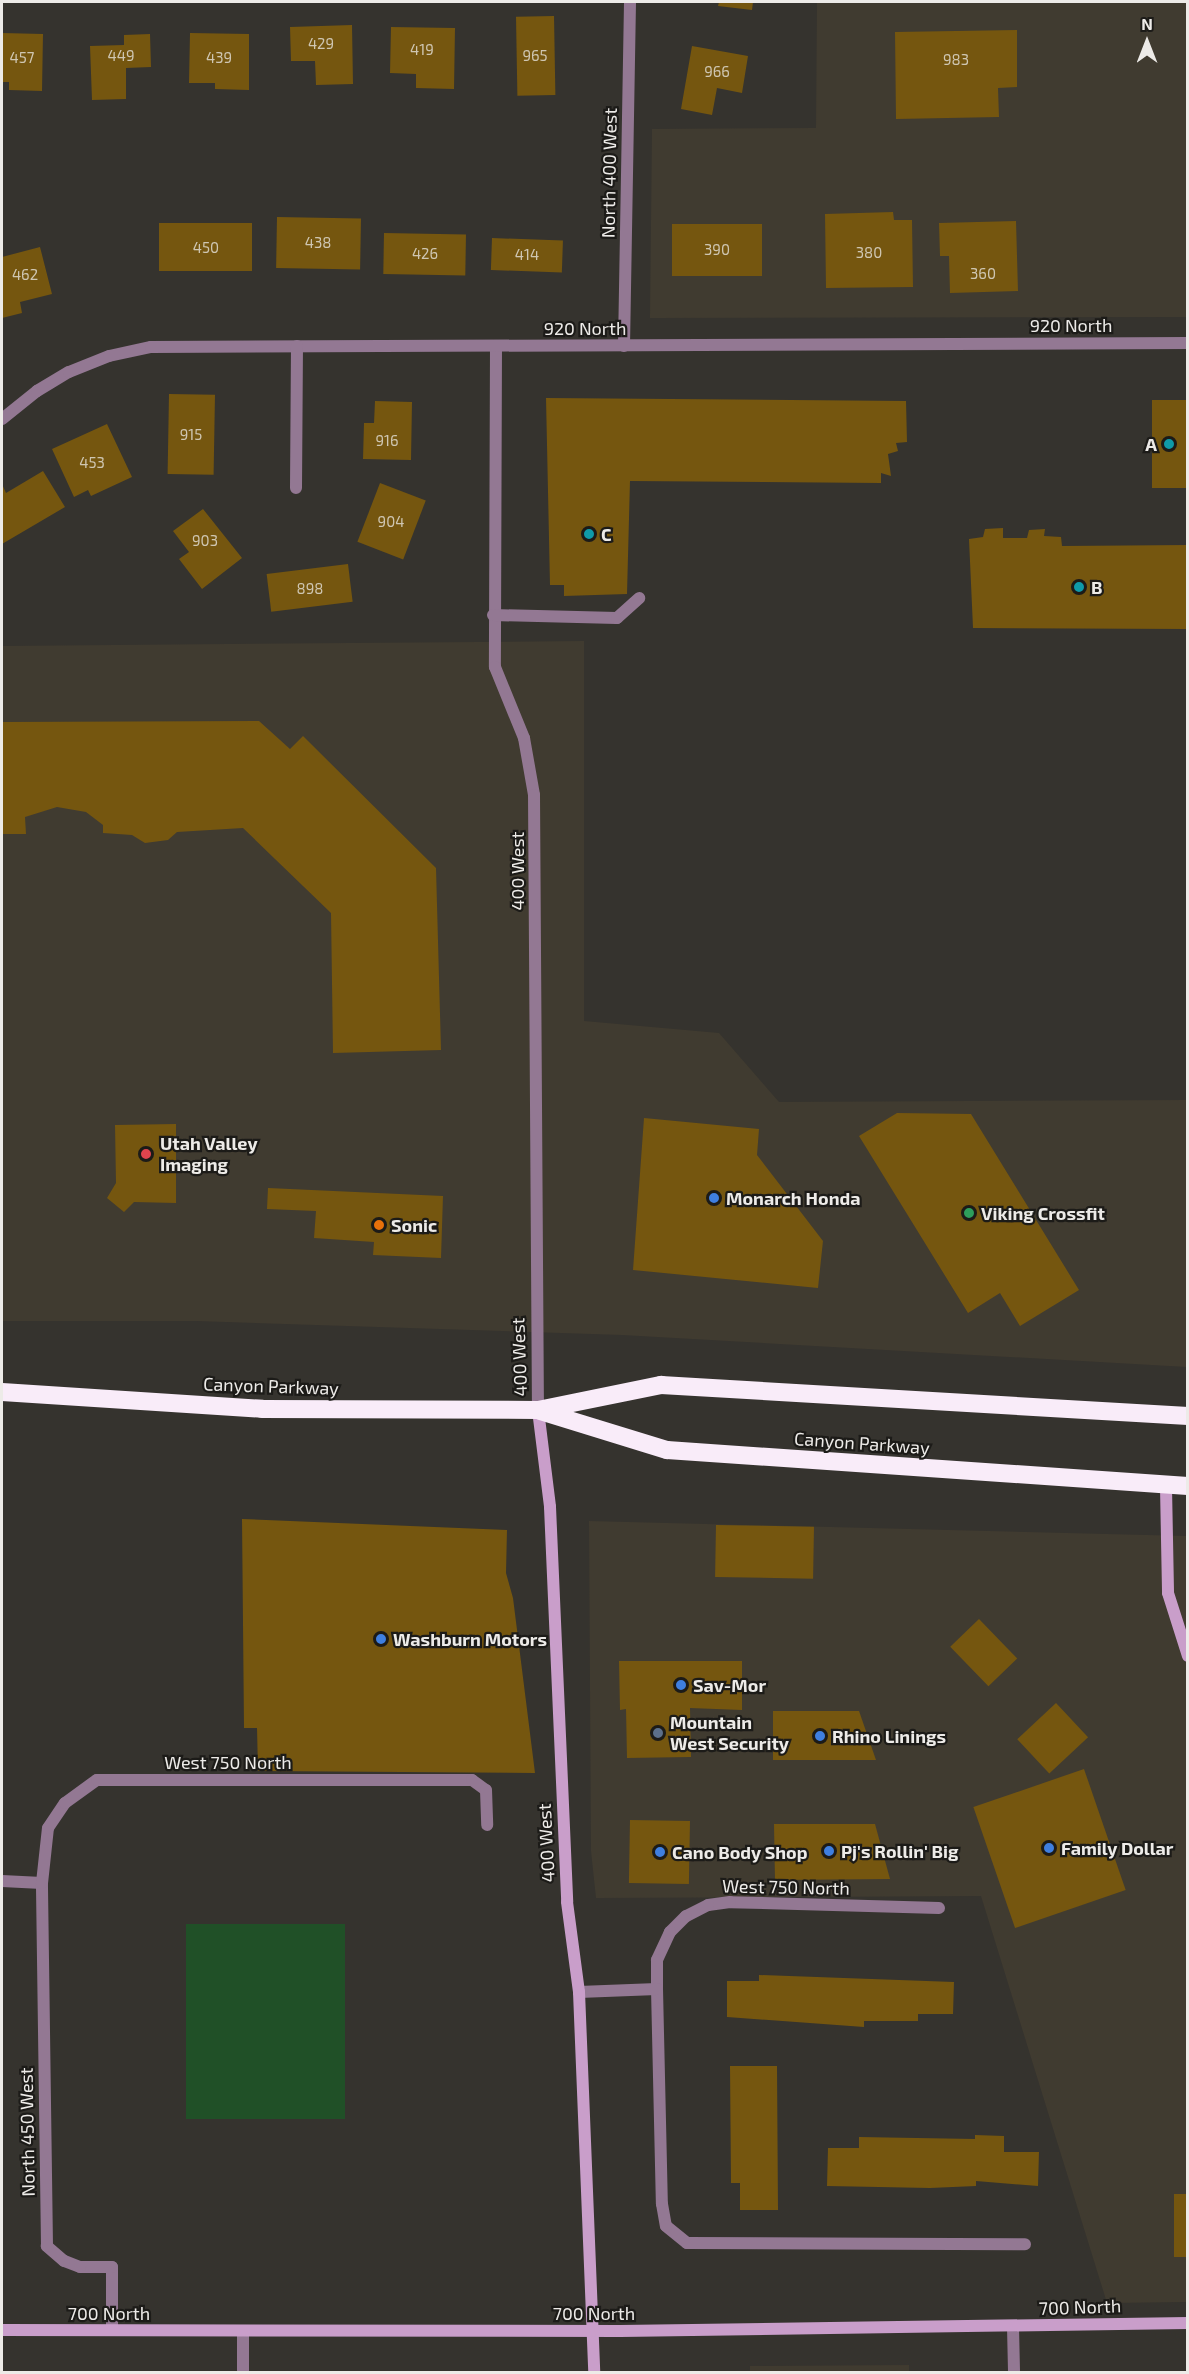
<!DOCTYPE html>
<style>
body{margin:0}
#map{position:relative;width:1189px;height:2374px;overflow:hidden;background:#35332e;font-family:"Exo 2",sans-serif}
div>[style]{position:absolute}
.built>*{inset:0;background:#403b30}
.green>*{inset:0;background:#205027;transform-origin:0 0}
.building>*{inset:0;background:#75560f;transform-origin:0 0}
.street>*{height:12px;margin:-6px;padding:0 6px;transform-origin:6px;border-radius:6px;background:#937893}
.secondary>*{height:12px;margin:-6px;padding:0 6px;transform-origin:6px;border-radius:6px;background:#c99eca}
.highway>*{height:18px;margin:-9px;padding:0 9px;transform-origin:9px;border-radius:9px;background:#f9ecf9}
.dots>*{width:16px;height:16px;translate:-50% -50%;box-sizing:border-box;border:3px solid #1c1b18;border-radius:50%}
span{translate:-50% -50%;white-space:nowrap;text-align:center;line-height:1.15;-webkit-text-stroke:4.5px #1c1b18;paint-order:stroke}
.number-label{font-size:15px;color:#cfc6b2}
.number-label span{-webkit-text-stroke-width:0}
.street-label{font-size:18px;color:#edebe8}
.poi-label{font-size:18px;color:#edebe8;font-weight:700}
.right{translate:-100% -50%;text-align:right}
.left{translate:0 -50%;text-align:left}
.frame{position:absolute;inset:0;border:3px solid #edebe8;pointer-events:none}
.north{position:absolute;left:1117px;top:12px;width:60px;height:60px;-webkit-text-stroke:4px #1c1b18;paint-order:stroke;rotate:0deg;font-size:16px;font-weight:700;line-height:24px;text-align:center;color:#edebe8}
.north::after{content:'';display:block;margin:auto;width:21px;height:27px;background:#edebe8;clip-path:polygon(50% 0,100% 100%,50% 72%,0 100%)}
</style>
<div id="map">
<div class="built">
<i style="clip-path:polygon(817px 2px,1187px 2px,1187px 317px,650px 318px,652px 129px,816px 128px)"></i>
<i style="clip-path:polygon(584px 641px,584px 1021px,719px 1033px,779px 1102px,1187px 1100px,1187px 1367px,622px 1335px,196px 1321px,2px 1321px,2px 646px)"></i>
<i style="clip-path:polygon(589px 1521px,1187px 1536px,1187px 2302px,1107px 2303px,981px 1896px,596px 1898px,591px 1851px)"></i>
<i style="clip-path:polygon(909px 2365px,909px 2372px,750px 2372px,750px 2366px)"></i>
</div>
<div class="green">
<i style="left:186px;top:1924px;width:159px;height:195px"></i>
</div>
<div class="building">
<i style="clip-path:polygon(719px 2px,753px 2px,752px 10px,718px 6px)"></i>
<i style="left:554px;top:16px;width:79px;height:38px;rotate:89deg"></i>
<i style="clip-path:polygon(352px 25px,353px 84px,316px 85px,315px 61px,291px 61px,290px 27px)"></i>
<i style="clip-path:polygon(391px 27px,455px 28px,454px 89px,416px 88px,416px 74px,390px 73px)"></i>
<i style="clip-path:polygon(1017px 30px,1017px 87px,998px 88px,999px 117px,896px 119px,895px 32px)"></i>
<i style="clip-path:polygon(2px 33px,43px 34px,42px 91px,9px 90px,9px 82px,2px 82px)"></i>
<i style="clip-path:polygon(190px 33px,249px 34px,249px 90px,215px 89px,215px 83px,189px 83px)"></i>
<i style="clip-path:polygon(150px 34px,151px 67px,126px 68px,126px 99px,92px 100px,90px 46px,124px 45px,124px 35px)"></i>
<i style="clip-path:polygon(692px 46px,748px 56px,742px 93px,717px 88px,712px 115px,681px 109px)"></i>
<i style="clip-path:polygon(893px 212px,894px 220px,912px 220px,913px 287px,826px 288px,825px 214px)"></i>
<i style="left:277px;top:217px;width:84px;height:51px;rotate:1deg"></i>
<i style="clip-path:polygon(1016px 221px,1018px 291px,950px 293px,949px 256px,940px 256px,939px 223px)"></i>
<i style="left:252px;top:223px;width:48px;height:93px;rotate:90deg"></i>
<i style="left:762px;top:224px;width:52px;height:90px;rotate:90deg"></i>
<i style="left:384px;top:233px;width:82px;height:41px;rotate:1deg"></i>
<i style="left:492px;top:238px;width:71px;height:32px;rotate:2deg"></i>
<i style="clip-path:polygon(40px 247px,52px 294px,20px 302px,22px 313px,2px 318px,2px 257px)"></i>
<i style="left:169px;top:394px;width:46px;height:80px;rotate:1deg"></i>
<i style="clip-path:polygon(546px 398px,906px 401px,907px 442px,896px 443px,898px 451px,888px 454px,891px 476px,881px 473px,881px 483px,630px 481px,627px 594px,564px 596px,564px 585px,550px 585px)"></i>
<i style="left:1188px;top:400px;width:88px;height:36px;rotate:90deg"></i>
<i style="clip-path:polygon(375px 401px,412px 402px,411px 460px,363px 459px,364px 423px,374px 423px)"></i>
<i style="clip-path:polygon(107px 424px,132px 477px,91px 496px,88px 490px,74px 497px,52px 449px)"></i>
<i style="clip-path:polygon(43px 471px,65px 507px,2px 544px,2px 484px,6px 493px)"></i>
<i style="left:380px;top:483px;width:49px;height:63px;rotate:21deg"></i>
<i style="clip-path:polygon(203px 509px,242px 558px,202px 589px,179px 559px,189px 552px,173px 531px)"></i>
<i style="clip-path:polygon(1003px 528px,1003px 538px,1027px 538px,1029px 530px,1045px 529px,1044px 536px,1061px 537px,1062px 546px,1188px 545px,1188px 629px,973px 628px,969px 539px,983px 537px,985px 529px)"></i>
<i style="left:348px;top:564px;width:38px;height:82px;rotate:83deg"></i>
<i style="clip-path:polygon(259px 721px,290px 749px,303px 736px,436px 868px,441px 1050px,333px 1053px,331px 913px,243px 828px,177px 832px,168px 840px,145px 843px,132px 835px,103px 833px,103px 825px,86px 812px,57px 807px,25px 817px,26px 834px,2px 834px,2px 722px)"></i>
<i style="clip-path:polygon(897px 1113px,971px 1114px,1079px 1290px,1020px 1326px,1000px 1293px,968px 1313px,859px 1136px)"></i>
<i style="clip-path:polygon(644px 1118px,759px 1129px,757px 1155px,823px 1241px,818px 1288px,633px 1270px)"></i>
<i style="clip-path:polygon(176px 1124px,176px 1203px,134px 1202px,124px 1212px,107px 1198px,116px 1183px,115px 1125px)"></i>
<i style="clip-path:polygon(268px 1188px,443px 1196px,441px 1258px,373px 1255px,374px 1242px,314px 1238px,316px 1211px,267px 1209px)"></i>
<i style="clip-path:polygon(242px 1519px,507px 1530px,506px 1573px,513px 1598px,535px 1773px,258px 1771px,257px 1728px,244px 1728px)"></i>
<i style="left:716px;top:1525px;width:98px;height:52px;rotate:1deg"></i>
<i style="left:979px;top:1619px;width:55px;height:40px;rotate:46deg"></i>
<i style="clip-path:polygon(619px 1661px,742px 1661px,742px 1710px,690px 1708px,691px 1757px,627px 1758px,626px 1709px,620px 1710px)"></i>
<i style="left:1056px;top:1703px;width:47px;height:53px;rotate:47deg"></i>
<i style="clip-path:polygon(773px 1711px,859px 1711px,876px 1760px,773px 1760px)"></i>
<i style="left:1084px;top:1769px;width:128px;height:117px;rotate:71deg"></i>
<i style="left:630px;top:1820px;width:60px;height:63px;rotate:1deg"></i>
<i style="clip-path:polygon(774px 1824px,875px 1824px,890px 1879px,775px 1880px)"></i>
<i style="clip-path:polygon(759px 1975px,954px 1982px,953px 2014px,918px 2014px,918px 2021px,864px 2021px,864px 2027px,727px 2017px,727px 1981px,759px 1981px)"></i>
<i style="clip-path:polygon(730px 2066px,777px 2066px,778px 2210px,740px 2210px,740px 2183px,731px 2183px)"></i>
<i style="clip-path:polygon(975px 2135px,1004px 2136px,1004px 2152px,1039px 2152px,1038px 2186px,976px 2181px,976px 2186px,930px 2188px,827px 2186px,828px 2148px,859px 2148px,859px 2137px,975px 2139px)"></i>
<i style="left:1174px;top:2194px;width:14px;height:63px"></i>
</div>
<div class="street">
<i style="left:496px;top:346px;width:321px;rotate:90.2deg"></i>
<i style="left:495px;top:667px;width:77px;rotate:67.8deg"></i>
<i style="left:524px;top:738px;width:58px;rotate:80deg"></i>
<i style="left:534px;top:795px;width:615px;rotate:89.63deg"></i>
<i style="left:624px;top:346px;width:344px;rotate:-89deg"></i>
<i style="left:2px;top:419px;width:45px;rotate:-38.7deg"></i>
<i style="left:37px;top:391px;width:37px;rotate:-31deg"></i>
<i style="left:69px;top:372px;width:43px;rotate:-21.8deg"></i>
<i style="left:109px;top:356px;width:43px;rotate:-12.1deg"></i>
<i style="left:151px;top:347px;width:1037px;rotate:-0.22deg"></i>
<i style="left:296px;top:488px;width:142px;rotate:-89.6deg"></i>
<i style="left:493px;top:615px;width:124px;rotate:1.4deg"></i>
<i style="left:617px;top:618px;width:30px;rotate:-42deg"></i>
<i style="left:2px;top:1881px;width:40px;rotate:2.9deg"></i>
<i style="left:939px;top:1908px;width:209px;rotate:-178.4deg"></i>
<i style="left:730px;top:1902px;width:22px;rotate:172deg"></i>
<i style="left:708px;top:1905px;width:25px;rotate:153deg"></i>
<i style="left:686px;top:1916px;width:23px;rotate:135deg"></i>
<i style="left:670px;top:1932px;width:31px;rotate:115deg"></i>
<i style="left:657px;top:1960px;width:29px;rotate:90deg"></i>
<i style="left:657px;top:1989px;width:215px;rotate:88.7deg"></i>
<i style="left:662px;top:2204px;width:22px;rotate:80deg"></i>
<i style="left:666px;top:2226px;width:27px;rotate:39deg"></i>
<i style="left:687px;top:2243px;width:338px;rotate:0.2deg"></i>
<i style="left:579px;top:1992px;width:78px;rotate:-2.2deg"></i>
<i style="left:1013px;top:2327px;width:45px;rotate:88.7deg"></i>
<i style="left:112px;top:2330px;width:63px;rotate:-90deg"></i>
<i style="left:112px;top:2267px;width:32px;rotate:180deg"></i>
<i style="left:80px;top:2267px;width:17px;rotate:-159deg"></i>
<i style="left:64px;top:2261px;width:23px;rotate:-139deg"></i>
<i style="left:47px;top:2246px;width:363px;rotate:-90.8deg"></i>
<i style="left:42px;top:1883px;width:55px;rotate:-83.8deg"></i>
<i style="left:48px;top:1828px;width:30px;rotate:-56deg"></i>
<i style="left:65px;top:1803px;width:39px;rotate:-36deg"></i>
<i style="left:97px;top:1780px;width:375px"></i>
<i style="left:472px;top:1780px;width:17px;rotate:36deg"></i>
<i style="left:486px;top:1790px;width:35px;rotate:88deg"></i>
<i style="left:243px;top:2332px;width:40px;rotate:90deg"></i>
</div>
<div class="secondary">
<i style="left:538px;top:1410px;width:98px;rotate:82.9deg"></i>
<i style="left:550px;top:1507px;width:395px;rotate:87.5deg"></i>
<i style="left:567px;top:1902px;width:91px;rotate:82.4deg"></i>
<i style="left:579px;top:1992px;width:380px;rotate:87.7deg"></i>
<i style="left:1166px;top:1487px;width:106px;rotate:88.9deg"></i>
<i style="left:1168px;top:1593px;width:66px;rotate:72.4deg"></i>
<i style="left:2px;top:2330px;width:618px;rotate:0.09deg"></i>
<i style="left:620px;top:2331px;width:568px;rotate:-0.81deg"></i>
</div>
<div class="highway">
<i style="left:2px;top:1392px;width:261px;rotate:3.7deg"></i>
<i style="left:262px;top:1409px;width:276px;rotate:0.2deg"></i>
<i style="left:538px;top:1410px;width:126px;rotate:-11.5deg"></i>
<i style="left:661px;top:1385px;width:528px;rotate:3.37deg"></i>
<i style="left:540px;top:1411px;width:133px;rotate:17.1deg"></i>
<i style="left:667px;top:1450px;width:522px;rotate:3.95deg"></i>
</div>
<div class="dots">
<i style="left:1169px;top:444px;background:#0f9aa8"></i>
<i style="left:589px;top:534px;background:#0f9aa8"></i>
<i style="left:1079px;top:587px;background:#0f9aa8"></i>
<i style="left:146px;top:1154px;background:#e0444e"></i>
<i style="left:714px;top:1198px;background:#3f7fe0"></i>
<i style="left:969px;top:1213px;background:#2e9e5b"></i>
<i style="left:379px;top:1225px;background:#e8710a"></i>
<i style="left:381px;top:1639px;background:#3f7fe0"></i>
<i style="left:681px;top:1685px;background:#3f7fe0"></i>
<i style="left:658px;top:1733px;background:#5c6f8a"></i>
<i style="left:820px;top:1736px;background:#3f7fe0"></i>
<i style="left:1049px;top:1848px;background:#3f7fe0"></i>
<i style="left:829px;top:1851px;background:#3f7fe0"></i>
<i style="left:660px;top:1852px;background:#3f7fe0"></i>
</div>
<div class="number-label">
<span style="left:321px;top:44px">429</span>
<span style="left:422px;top:50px">419</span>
<span style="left:121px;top:56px">449</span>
<span style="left:535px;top:56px">965</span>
<span style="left:22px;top:58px">457</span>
<span style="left:219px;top:58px">439</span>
<span style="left:956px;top:60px">983</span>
<span style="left:717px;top:72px">966</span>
<span style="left:318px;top:243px">438</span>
<span style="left:206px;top:248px">450</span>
<span style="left:717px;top:250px">390</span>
<span style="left:869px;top:253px">380</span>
<span style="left:425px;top:254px">426</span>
<span style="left:527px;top:255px">414</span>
<span style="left:983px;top:274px">360</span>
<span style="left:25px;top:275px">462</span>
<span style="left:191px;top:435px">915</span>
<span style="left:387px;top:441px">916</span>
<span style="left:92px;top:463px">453</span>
<span style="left:391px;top:522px">904</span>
<span style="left:205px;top:541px">903</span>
<span style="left:310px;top:589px">898</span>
</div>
<div class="street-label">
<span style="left:609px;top:173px;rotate:-89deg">North 400 West</span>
<span style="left:1071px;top:325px">920 North</span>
<span style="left:585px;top:328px">920 North</span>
<span style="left:517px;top:871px;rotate:-90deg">400 West</span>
<span style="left:519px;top:1357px;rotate:-92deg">400 West</span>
<span style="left:271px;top:1386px;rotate:2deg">Canyon Parkway</span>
<span style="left:862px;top:1443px;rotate:4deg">Canyon Parkway</span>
<span style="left:228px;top:1762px">West 750 North</span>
<span style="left:546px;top:1843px;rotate:-93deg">400 West</span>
<span style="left:786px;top:1887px;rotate:1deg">West 750 North</span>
<span style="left:27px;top:2132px;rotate:-91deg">North 450 West</span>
<span style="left:1080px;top:2307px;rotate:-2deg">700 North</span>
<span style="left:109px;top:2313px">700 North</span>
<span style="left:594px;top:2313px">700 North</span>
</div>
<div class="poi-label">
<span class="right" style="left:1157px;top:444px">A</span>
<span class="left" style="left:601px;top:534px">C</span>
<span class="left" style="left:1091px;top:587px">B</span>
<span class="left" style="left:160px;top:1154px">Utah Valley<br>Imaging</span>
<span class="left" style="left:726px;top:1198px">Monarch Honda</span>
<span class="left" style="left:981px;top:1213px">Viking Crossfit</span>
<span class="left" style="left:391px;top:1225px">Sonic</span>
<span class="left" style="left:393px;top:1639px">Washburn Motors</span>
<span class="left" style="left:693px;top:1685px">Sav-Mor</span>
<span class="left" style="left:670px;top:1733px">Mountain<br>West Security</span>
<span class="left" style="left:832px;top:1736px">Rhino Linings</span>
<span class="left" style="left:1061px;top:1848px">Family Dollar</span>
<span class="left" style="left:841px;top:1851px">Pj's Rollin' Big</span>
<span class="left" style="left:672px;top:1852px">Cano Body Shop</span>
</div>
<div class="frame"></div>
<div class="north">N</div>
</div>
